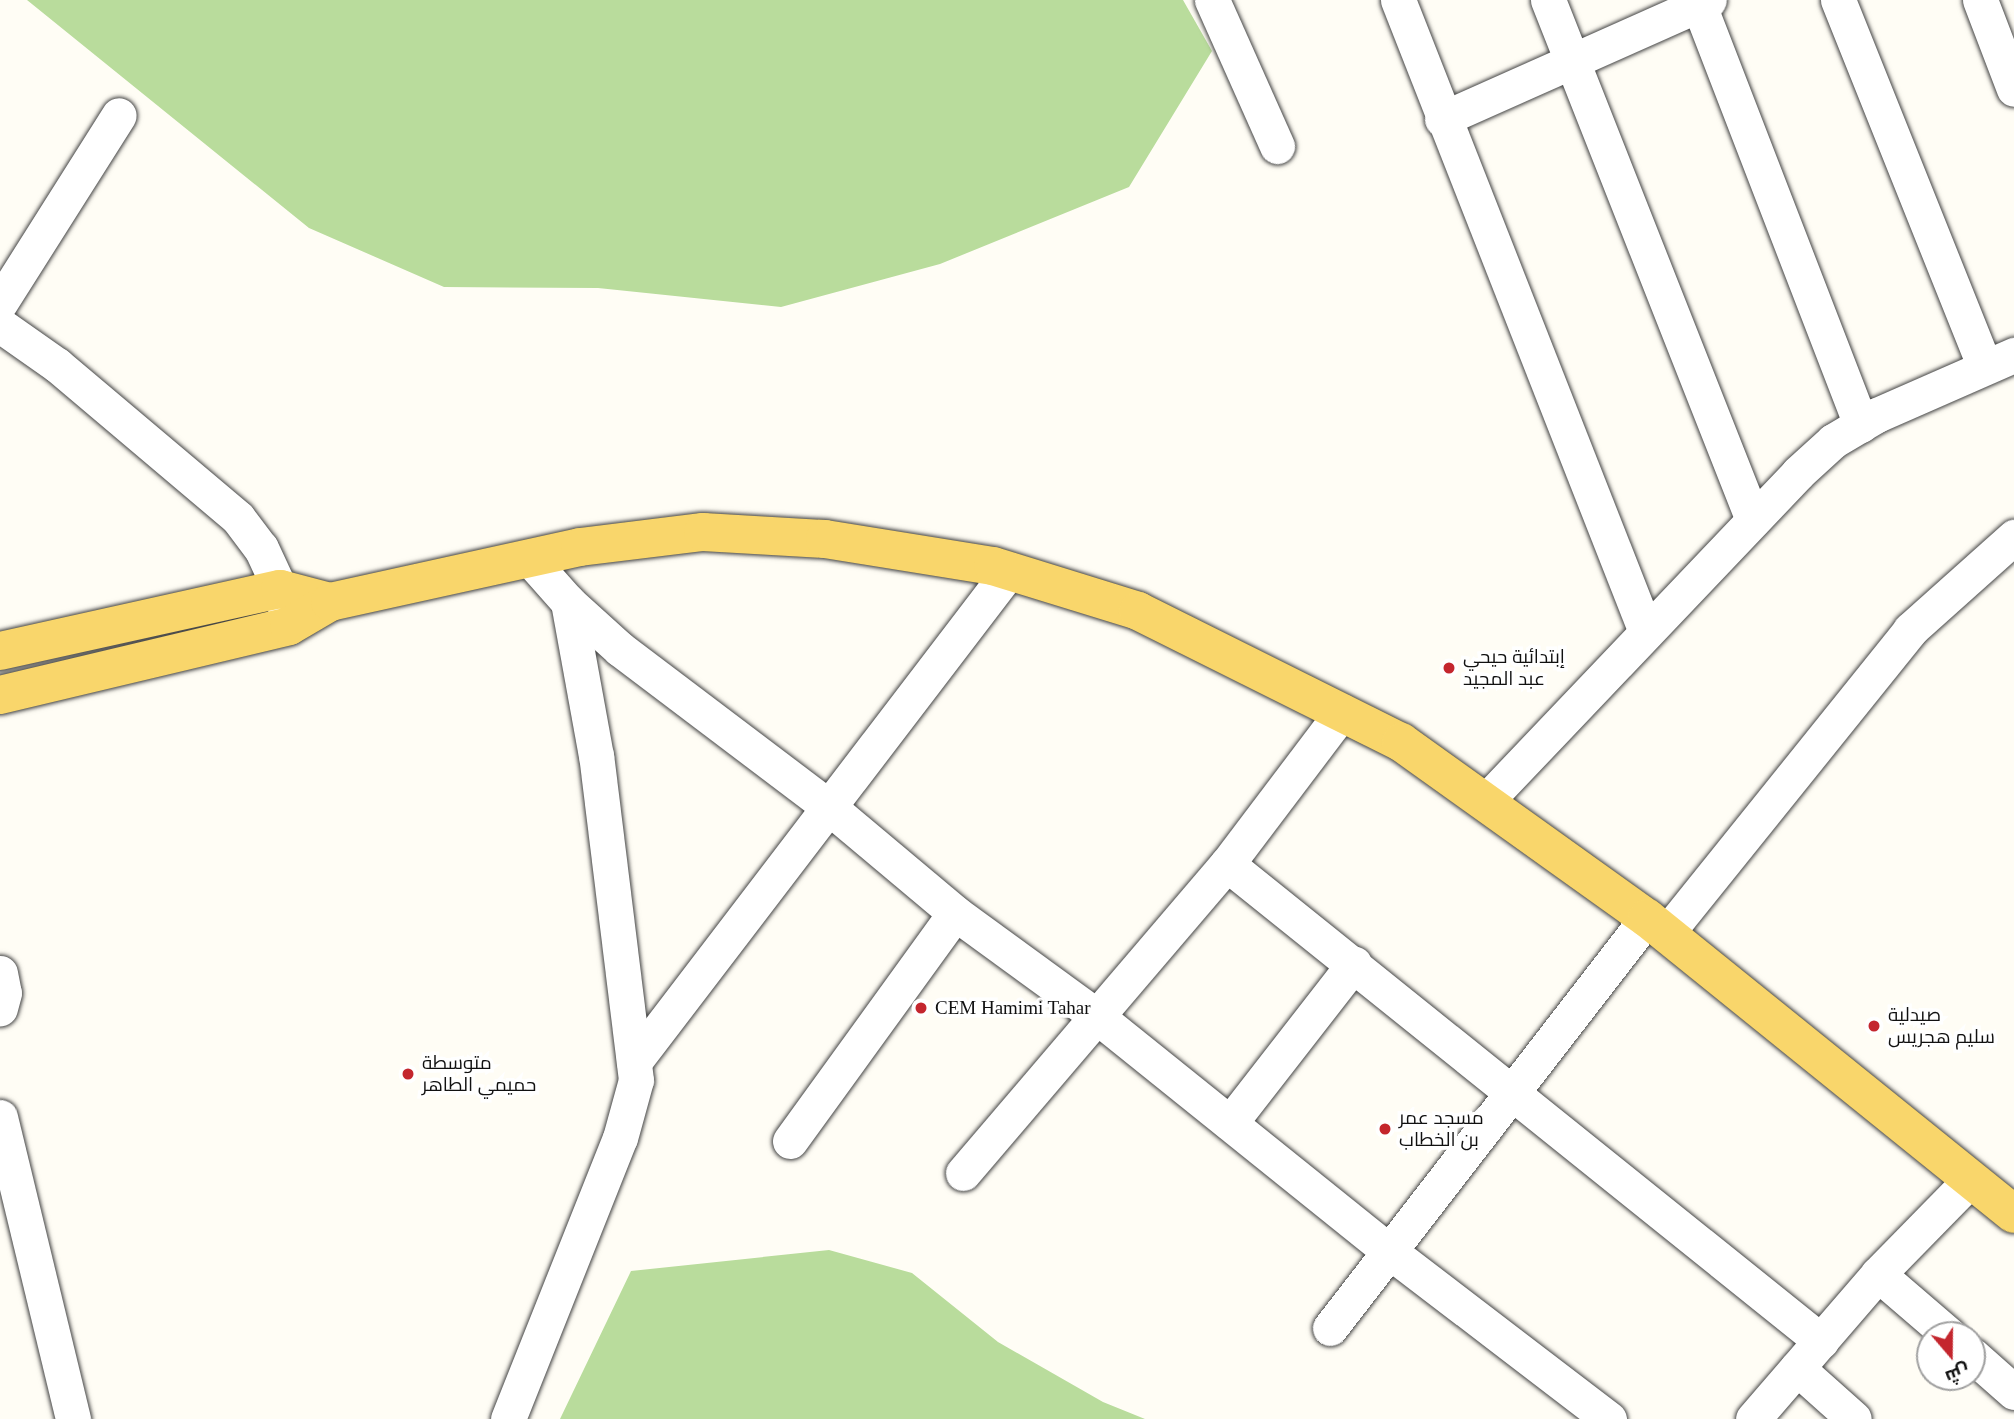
<!DOCTYPE html>
<meta charset="utf-8">
<style>
body{margin:0}
#map{position:relative;width:2014px;height:1419px;overflow:hidden;background:#fffdf5;font-family:"Times New Roman",Cairo,serif}
div>[style]{position:absolute}
.forest>*{inset:0;background:#b9dc9c}
.roads{filter:drop-shadow(0 0 2px #444) drop-shadow(0 0 2px #444)}
.minor>*{height:35px;margin:-17.5px;padding:0 17.5px;transform-origin:17.5px;border-radius:17.5px;background:#fff}
.major>*{height:38px;margin:-19px;padding:0 19px;transform-origin:19px;border-radius:19px;background:#f9d66b}
.dots>*{width:19px;height:19px;translate:-50% -50%;box-sizing:border-box;border:4px solid #fff;border-radius:50%}
span{translate:-50% -50%;white-space:nowrap;text-align:center;line-height:1.15;-webkit-text-stroke:7px #fff;paint-order:stroke}
.poi-label{font-size:19px;color:#111}
.left{translate:0 -50%;text-align:left}
.north{position:absolute;left:1916px;top:1321px;width:70px;height:70px;box-sizing:border-box;background:#fff;border:2px solid #a0a0a0;border-radius:50%;rotate:160deg;font-size:19px;font-weight:700;line-height:28px;text-align:center;color:#111}
.north::after{content:'';display:block;margin:auto;width:24px;height:32px;background:#c4262e;clip-path:polygon(50% 0,100% 100%,50% 72%,0 100%)}
</style>
<div id="map">
<div class="forest">
<i style="clip-path:polygon(27px 0,1183px 0,1212px 51px,1129px 187px,940px 264px,781px 307px,598px 288px,444px 287px,309px 228px)"></i>
<i style="clip-path:polygon(829px 1250px,912px 1273px,998px 1342px,1103px 1402px,1145px 1419px,560px 1419px,631px 1271px)"></i>
</div>
<div class="roads">
<div class="minor">
<i style="left:1212px;top:0;width:160px;rotate:66deg"></i>
<i style="left:1398px;top:0;width:679px;rotate:68.57deg"></i>
<i style="left:1548px;top:0;width:559px;rotate:68.48deg"></i>
<i style="left:1838px;top:0;width:395px;rotate:68.2deg"></i>
<i style="left:1980px;top:0;width:95px;rotate:69.1deg"></i>
<i style="left:1699px;top:5px;width:450px;rotate:68.9deg"></i>
<i style="left:1442px;top:119px;width:292px;rotate:-24deg"></i>
<i style="left:0;top:303px;width:222px;rotate:-57.7deg"></i>
<i style="left:0;top:325px;width:70px;rotate:35.1deg"></i>
<i style="left:57px;top:365px;width:237px;rotate:40.2deg"></i>
<i style="left:238px;top:518px;width:38px;rotate:53deg"></i>
<i style="left:261px;top:548px;width:45px;rotate:65.1deg"></i>
<i style="left:280px;top:589px;width:28px;rotate:75deg"></i>
<i style="left:529px;top:558px;width:59px;rotate:48.4deg"></i>
<i style="left:568px;top:602px;width:70px;rotate:42.1deg"></i>
<i style="left:620px;top:649px;width:263px;rotate:37.1deg"></i>
<i style="left:830px;top:808px;width:163px;rotate:40deg"></i>
<i style="left:955px;top:913px;width:178px;rotate:36.1deg"></i>
<i style="left:1099px;top:1018px;width:372px;rotate:38.8deg"></i>
<i style="left:1389px;top:1251px;width:277px;rotate:37.4deg"></i>
<i style="left:1485px;top:802px;width:454px;rotate:-46.4deg"></i>
<i style="left:1798px;top:473px;width:47px;rotate:-42.4deg"></i>
<i style="left:1833px;top:441px;width:51px;rotate:-30.6deg"></i>
<i style="left:1877px;top:415px;width:150px;rotate:-23.7deg"></i>
<i style="left:1227px;top:864px;width:762px;rotate:38.77deg"></i>
<i style="left:1666px;top:934px;width:390px;rotate:-51.2deg"></i>
<i style="left:1910px;top:630px;width:140px;rotate:-41.8deg"></i>
<i style="left:0;top:973px;width:20px;rotate:79deg"></i>
<i style="left:4px;top:993px;width:16px;rotate:105deg"></i>
<i style="left:634px;top:1062px;width:618px;rotate:-52.63deg"></i>
<i style="left:0;top:1117px;width:311px;rotate:76.4deg"></i>
<i style="left:1230px;top:1123px;width:202px;rotate:-52.1deg"></i>
<i style="left:790px;top:1141px;width:281px;rotate:-54.1deg"></i>
<i style="left:963px;top:1173px;width:406px;rotate:-49.5deg"></i>
<i style="left:1227px;top:864px;width:191px;rotate:-52.9deg"></i>
<i style="left:1878px;top:1274px;width:94px;rotate:40.7deg"></i>
<i style="left:1330px;top:1328px;width:518px;rotate:-52.29deg"></i>
<i style="left:1972px;top:1355px;width:56px;rotate:41.4deg"></i>
<i style="left:1797px;top:1368px;width:76px;rotate:41.8deg"></i>
<i style="left:508px;top:1419px;width:302px;rotate:-68.3deg"></i>
<i style="left:620px;top:1138px;width:60px;rotate:-74.6deg"></i>
<i style="left:636px;top:1080px;width:326px;rotate:-97deg"></i>
<i style="left:596px;top:756px;width:157px;rotate:-100.3deg"></i>
<i style="left:1753px;top:1419px;width:191px;rotate:-49.2deg"></i>
<i style="left:1878px;top:1274px;width:133px;rotate:-45.6deg"></i>
</div>
<div class="major">
<i style="left:0;top:651px;width:287px;rotate:-12.5deg"></i>
<i style="left:280px;top:589px;width:52px;rotate:14.6deg"></i>
<i style="left:0;top:695px;width:297px;rotate:-13.4deg"></i>
<i style="left:289px;top:626px;width:48px;rotate:-30.3deg"></i>
<i style="left:330px;top:602px;width:256px;rotate:-12.4deg"></i>
<i style="left:580px;top:547px;width:124px;rotate:-7deg"></i>
<i style="left:703px;top:532px;width:122px;rotate:3.3deg"></i>
<i style="left:825px;top:539px;width:170px;rotate:9.1deg"></i>
<i style="left:993px;top:566px;width:152px;rotate:17.2deg"></i>
<i style="left:1138px;top:611px;width:294px;rotate:26.5deg"></i>
<i style="left:1401px;top:742px;width:302px;rotate:35.6deg"></i>
<i style="left:1647px;top:918px;width:471px;rotate:38.9deg"></i>
</div>
</div>
<div class="dots">
<i style="left:1449px;top:668px;background:#c4262e"></i>
<i style="left:921px;top:1008px;background:#c4262e"></i>
<i style="left:1874px;top:1026px;background:#c4262e"></i>
<i style="left:408px;top:1074px;background:#c4262e"></i>
<i style="left:1385px;top:1129px;background:#c4262e"></i>
</div>
<div class="poi-label">
<span class="left" style="left:1463px;top:668px">إبتدائية حيحي<br>عبد المجيد</span>
<span class="left" style="left:935px;top:1008px">CEM Hamimi Tahar</span>
<span class="left" style="left:1888px;top:1026px">صيدلية<br>سليم هجريس</span>
<span class="left" style="left:422px;top:1074px">متوسطة<br>حميمي الطاهر</span>
<span class="left" style="left:1399px;top:1129px">مسجد عمر<br>بن الخطاب</span>
</div>
<div class="north">ش</div>
</div>
